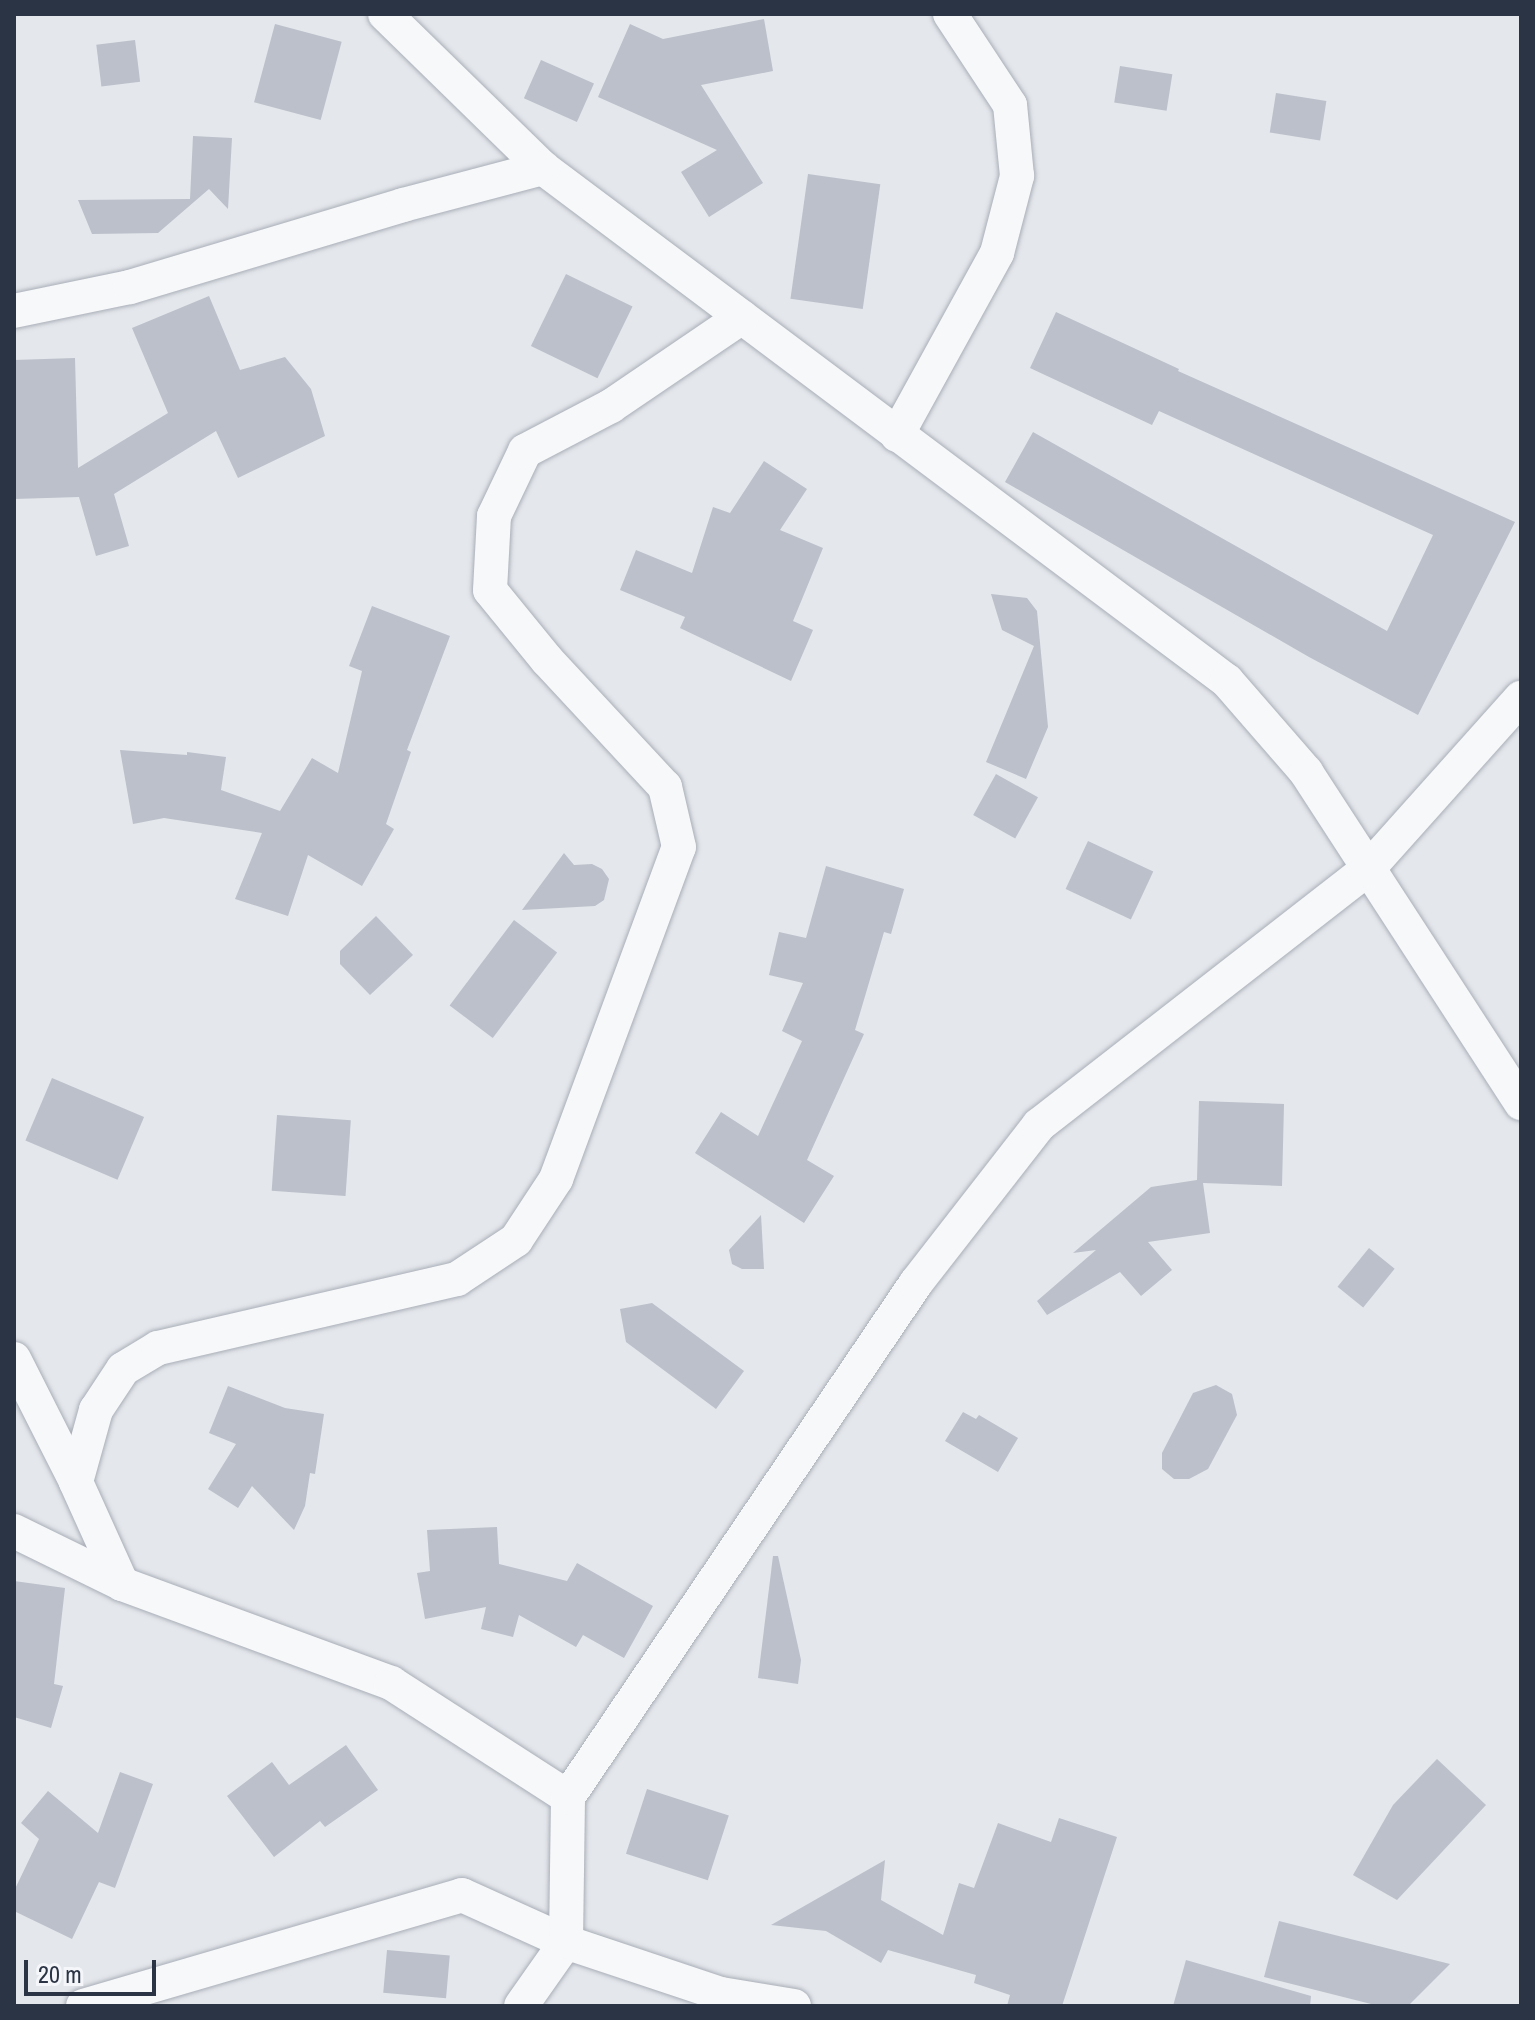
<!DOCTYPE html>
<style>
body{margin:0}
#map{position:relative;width:1535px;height:2020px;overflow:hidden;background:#e4e7ec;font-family:"Archivo Narrow",sans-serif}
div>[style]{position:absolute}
.building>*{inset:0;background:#bbc0ca;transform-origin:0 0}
.roads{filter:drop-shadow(0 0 2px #a9aeb7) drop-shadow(0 0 2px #a9aeb7)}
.street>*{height:34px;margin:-17px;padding:0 17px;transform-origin:17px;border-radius:17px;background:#f7f8fa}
span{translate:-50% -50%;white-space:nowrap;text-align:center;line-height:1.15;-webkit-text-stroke:8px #f4f6f9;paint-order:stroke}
.frame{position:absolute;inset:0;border:16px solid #2b3445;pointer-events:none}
.scale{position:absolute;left:24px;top:1960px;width:132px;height:36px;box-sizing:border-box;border:4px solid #2b3445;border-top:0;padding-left:10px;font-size:24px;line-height:28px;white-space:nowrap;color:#2b3445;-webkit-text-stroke:6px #f4f6f9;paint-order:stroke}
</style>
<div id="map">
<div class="building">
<i style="clip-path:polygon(764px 19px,773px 71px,701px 85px,763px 183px,709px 217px,681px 172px,717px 150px,598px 97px,630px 24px,663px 39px)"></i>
<i style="left:275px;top:24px;width:69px;height:81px;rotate:15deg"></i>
<i style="left:135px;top:40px;width:42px;height:39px;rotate:83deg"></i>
<i style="left:541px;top:60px;width:58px;height:42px;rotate:24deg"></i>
<i style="left:1120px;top:66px;width:53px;height:37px;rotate:9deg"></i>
<i style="left:1276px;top:93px;width:51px;height:40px;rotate:9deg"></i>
<i style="clip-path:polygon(193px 136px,232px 138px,228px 209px,209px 189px,158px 233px,92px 234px,78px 200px,190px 199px)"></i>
<i style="left:808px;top:174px;width:73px;height:126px;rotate:8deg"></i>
<i style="left:566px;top:274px;width:74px;height:80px;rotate:26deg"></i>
<i style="clip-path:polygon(209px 296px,240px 370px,285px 357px,311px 389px,325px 436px,238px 478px,216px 431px,114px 494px,129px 546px,96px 556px,79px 497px,14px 499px,14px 360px,75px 358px,78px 468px,168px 413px,132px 328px)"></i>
<i style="clip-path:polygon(1056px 312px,1179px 369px,1178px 371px,1515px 522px,1418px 715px,1309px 657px,1005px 482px,1033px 432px,1387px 631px,1433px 535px,1159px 411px,1152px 425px,1030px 368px)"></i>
<i style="clip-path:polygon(764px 461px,807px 489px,780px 530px,823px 548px,793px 621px,813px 630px,791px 681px,680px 628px,685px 617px,620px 590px,636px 550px,692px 573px,713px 507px,730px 513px)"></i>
<i style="clip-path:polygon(991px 594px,1027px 598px,1037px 611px,1048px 727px,1026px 779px,986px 762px,1034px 646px,1002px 630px)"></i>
<i style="clip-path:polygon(372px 606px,450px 636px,407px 750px,411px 752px,386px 824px,394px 829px,362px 886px,308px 855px,288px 916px,235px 899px,262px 833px,164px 818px,133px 824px,120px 750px,187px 755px,187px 752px,226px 757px,221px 790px,280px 811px,312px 758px,338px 773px,362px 671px,349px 666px)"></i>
<i style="left:996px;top:774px;width:48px;height:47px;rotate:29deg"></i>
<i style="left:1088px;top:841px;width:72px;height:53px;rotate:25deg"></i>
<i style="clip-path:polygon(564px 853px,574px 865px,592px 864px,602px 869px,609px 879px,604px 900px,595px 906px,522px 910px)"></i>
<i style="clip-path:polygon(826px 866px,904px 889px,891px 934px,884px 932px,855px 1030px,864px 1034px,807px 1160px,834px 1176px,804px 1223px,695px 1153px,721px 1112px,758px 1136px,802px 1041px,782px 1031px,803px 983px,769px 975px,779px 932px,806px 938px)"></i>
<i style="clip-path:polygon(376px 916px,413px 955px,370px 995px,340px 964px,340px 951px)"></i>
<i style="left:514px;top:920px;width:54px;height:107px;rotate:37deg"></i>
<i style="left:52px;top:1078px;width:100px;height:68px;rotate:23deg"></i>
<i style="clip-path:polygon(1199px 1101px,1284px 1104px,1282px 1186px,1203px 1183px,1210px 1233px,1148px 1242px,1172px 1270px,1141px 1296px,1120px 1272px,1047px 1315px,1037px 1301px,1096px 1250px,1073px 1253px,1151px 1187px,1197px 1180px)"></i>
<i style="left:277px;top:1115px;width:74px;height:76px;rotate:4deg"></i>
<i style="clip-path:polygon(761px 1215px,764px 1269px,742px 1269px,732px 1264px,729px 1250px)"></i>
<i style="left:1369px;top:1248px;width:33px;height:50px;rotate:39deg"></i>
<i style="clip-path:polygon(652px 1303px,744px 1371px,716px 1409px,626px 1342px,620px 1309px)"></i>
<i style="clip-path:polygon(1216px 1385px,1232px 1394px,1237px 1415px,1208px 1469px,1189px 1479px,1174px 1479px,1162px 1469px,1162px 1453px,1193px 1393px)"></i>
<i style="clip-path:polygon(228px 1386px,285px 1408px,324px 1414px,315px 1474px,310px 1473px,305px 1506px,294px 1530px,252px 1486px,238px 1508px,208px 1489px,236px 1444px,209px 1433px)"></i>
<i style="clip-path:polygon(963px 1412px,976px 1419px,979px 1415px,1018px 1438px,998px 1472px,945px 1441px)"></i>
<i style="clip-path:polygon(497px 1527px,499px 1564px,567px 1581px,577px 1563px,653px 1606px,624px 1658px,583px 1635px,576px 1647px,519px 1615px,513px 1637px,481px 1629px,486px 1607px,425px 1619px,417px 1573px,430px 1571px,427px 1530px)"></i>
<i style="clip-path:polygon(773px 1556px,778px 1556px,801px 1660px,798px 1684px,758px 1678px)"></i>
<i style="clip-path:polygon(14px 1581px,65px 1588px,54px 1684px,63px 1686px,51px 1728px,14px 1717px)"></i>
<i style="clip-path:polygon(346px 1745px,378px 1790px,325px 1827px,320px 1821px,274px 1857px,227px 1796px,272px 1762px,289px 1785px)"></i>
<i style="clip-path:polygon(1437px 1759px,1486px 1805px,1397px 1900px,1353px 1875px,1393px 1805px)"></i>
<i style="clip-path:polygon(120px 1772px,153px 1784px,115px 1888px,99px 1882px,72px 1939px,14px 1911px,14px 1891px,39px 1839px,21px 1823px,48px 1791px,98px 1833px)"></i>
<i style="left:647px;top:1789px;width:86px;height:68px;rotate:18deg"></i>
<i style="clip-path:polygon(1059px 1818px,1117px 1837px,1062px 2006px,1007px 2006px,1010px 1995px,974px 1983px,976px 1975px,888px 1950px,881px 1963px,826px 1931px,771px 1925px,885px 1860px,881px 1900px,943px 1935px,959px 1883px,974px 1888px,998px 1823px,1051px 1842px)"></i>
<i style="clip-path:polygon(1279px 1921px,1450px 1964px,1408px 2006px,1379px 2006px,1264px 1977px)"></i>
<i style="left:387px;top:1950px;width:63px;height:43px;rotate:5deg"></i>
<i style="clip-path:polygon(1186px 1960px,1311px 1996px,1310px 2006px,1173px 2006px)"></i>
</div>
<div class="roads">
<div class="street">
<i style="left:385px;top:14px;width:221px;rotate:44.3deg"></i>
<i style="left:543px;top:168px;width:855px;rotate:36.87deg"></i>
<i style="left:1227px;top:681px;width:121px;rotate:49deg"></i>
<i style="left:1306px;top:772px;width:395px;rotate:57deg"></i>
<i style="left:14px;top:311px;width:118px;rotate:-11.7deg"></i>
<i style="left:130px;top:287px;width:285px;rotate:-16.7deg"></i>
<i style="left:403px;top:205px;width:145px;rotate:-14.8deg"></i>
<i style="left:897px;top:435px;width:208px;rotate:-61.2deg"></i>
<i style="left:997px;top:253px;width:80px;rotate:-75.4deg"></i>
<i style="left:1017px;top:176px;width:71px;rotate:-95.6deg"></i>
<i style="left:1010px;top:105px;width:109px;rotate:-123.4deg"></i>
<i style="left:14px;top:1359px;width:138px;rotate:63.2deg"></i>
<i style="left:14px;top:1531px;width:120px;rotate:26.1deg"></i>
<i style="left:122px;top:1584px;width:287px;rotate:20.2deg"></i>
<i style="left:391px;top:1683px;width:211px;rotate:32.8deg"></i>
<i style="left:122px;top:1584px;width:112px;rotate:-114.3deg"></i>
<i style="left:76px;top:1482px;width:75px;rotate:-74.5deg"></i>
<i style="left:96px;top:1410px;width:49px;rotate:-56.6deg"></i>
<i style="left:123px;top:1369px;width:41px;rotate:-31deg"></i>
<i style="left:158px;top:1348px;width:307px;rotate:-13deg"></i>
<i style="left:457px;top:1279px;width:71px;rotate:-33.5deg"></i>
<i style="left:516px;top:1240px;width:73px;rotate:-56.7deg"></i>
<i style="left:556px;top:1179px;width:354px;rotate:-69.7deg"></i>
<i style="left:679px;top:847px;width:62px;rotate:-103.1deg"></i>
<i style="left:665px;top:787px;width:173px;rotate:-132.9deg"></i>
<i style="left:547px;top:660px;width:90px;rotate:-129.2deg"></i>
<i style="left:490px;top:590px;width:74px;rotate:-86.9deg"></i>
<i style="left:494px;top:516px;width:72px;rotate:-64.5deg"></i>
<i style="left:525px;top:451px;width:97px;rotate:-27.6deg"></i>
<i style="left:611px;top:406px;width:158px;rotate:-34.2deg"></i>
<i style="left:83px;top:2006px;width:395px;rotate:-16.3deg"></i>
<i style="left:462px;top:1895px;width:114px;rotate:24.3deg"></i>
<i style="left:566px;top:1942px;width:78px;rotate:125.1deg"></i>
<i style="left:794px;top:2006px;width:74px;rotate:-170.7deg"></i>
<i style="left:721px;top:1994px;width:163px;rotate:-161.5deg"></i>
<i style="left:566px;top:1942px;width:145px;rotate:-89.2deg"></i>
<i style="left:568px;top:1797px;width:621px;rotate:-55.9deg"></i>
<i style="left:916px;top:1283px;width:200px;rotate:-52.1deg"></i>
<i style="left:1039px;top:1125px;width:415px;rotate:-37.9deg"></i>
<i style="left:1367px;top:870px;width:231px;rotate:-48.2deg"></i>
</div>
</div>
<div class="frame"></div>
<div class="scale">20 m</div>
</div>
